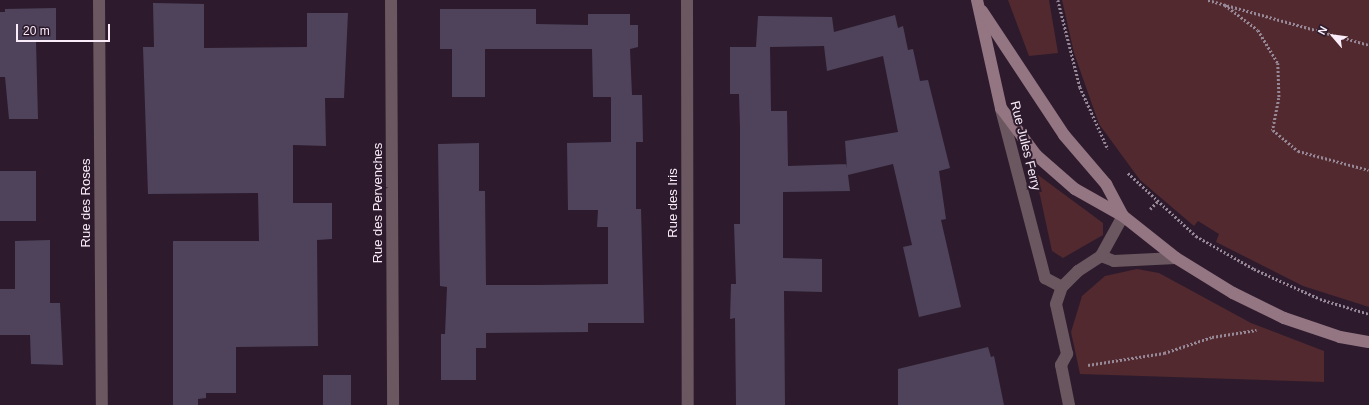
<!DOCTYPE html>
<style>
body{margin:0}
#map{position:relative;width:1369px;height:405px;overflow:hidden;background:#2d1b2d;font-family:Helvetica,sans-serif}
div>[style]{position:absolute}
.green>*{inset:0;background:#51292e}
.building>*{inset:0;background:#4e435b;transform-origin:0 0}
.path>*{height:2.5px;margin-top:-1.25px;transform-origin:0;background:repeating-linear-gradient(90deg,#978897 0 2px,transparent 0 4px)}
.street>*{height:12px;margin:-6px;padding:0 6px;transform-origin:6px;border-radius:6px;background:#6b575f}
.secondary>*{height:12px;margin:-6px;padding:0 6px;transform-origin:6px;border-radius:6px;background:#947582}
span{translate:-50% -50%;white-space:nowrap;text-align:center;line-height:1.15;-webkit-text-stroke:4px #2d1b2d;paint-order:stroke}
.street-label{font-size:13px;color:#faedf9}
.north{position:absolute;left:1313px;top:16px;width:40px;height:40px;-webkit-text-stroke:3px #2d1b2d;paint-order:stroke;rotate:298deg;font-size:11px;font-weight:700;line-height:16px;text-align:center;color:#faedf9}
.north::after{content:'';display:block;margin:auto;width:14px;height:18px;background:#faedf9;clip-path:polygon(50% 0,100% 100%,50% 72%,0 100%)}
.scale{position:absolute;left:16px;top:24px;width:94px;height:18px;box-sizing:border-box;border:2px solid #faedf9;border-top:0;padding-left:5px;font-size:12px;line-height:14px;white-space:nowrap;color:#faedf9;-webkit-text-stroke:3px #2d1b2d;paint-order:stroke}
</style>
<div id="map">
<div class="green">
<i style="clip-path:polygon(1008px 0,1049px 0,1058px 53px,1029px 56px)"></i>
<i style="clip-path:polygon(1062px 0,1369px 0,1369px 307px,1303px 286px,1216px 242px,1219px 234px,1198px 221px,1194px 226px,1140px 180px,1099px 124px,1074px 53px)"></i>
<i style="clip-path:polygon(1038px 175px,1103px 223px,1103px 235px,1063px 258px,1052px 251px,1036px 177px)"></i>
<i style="clip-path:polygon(1137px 269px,1159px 273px,1251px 323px,1324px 351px,1324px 382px,1080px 374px,1071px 332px,1082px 296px,1105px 276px)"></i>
</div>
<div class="building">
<i style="clip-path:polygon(153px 3px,204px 4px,204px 48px,307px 47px,307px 13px,348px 13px,344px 98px,325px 98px,326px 146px,293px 145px,293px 203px,332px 203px,332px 239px,317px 240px,318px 346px,236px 347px,236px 393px,206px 393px,206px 398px,198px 399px,198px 405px,173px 405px,173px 241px,259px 241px,258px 193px,148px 194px,143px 47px,154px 47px)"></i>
<i style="clip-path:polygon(56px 8px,56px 41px,36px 41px,38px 119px,9px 119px,5px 77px,0 77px,0 12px,5px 12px,5px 9px)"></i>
<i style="clip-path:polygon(440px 9px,536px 9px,536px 24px,588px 25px,588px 14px,630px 14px,630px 25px,638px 25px,638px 47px,630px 49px,632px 95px,642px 95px,643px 142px,636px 142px,636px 209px,641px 209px,644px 323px,588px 323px,588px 332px,486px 333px,486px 348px,476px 348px,476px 380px,441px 380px,441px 334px,445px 334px,447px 287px,440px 286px,438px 144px,479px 143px,479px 191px,485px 191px,486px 285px,539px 285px,608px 284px,608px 227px,597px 227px,598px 210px,568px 210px,567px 143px,611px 142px,611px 97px,593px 97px,592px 49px,485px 49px,485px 97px,452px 97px,452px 49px,440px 49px)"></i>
<i style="clip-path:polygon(evenodd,895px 15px,898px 28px,903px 26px,908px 50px,913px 49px,920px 81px,928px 80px,950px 168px,939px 171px,946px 219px,941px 220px,961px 307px,919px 317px,903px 247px,912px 245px,893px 164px,848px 175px,850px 191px,783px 192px,783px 258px,822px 259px,822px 292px,784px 291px,785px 405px,736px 405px,735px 318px,730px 319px,731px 284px,736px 284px,734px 224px,740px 224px,740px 128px,739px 94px,730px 94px,730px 47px,756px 47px,758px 16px,832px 17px,834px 32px,895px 15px,824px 46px,827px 71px,883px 56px,898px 132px,845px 141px,847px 169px,847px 164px,788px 166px,787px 111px,771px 111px,770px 47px,824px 46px)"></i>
<i style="left:0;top:171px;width:36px;height:50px"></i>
<i style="clip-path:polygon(50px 240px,50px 303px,60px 303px,63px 365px,31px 364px,30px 335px,0 335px,0 289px,15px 289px,15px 241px)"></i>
<i style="clip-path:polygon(988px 347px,991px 357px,994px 356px,1004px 405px,898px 405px,898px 369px)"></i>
<i style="left:323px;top:375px;width:28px;height:30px"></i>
</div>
<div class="path">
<i style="left:1058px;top:0;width:90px;rotate:75.8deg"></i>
<i style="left:1080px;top:87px;width:68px;rotate:65.7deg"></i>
<i style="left:1208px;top:0;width:167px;rotate:15.6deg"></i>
<i style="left:1225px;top:5px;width:41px;rotate:37.1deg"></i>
<i style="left:1258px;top:30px;width:39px;rotate:59deg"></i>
<i style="left:1278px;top:63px;width:35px;rotate:88deg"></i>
<i style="left:1279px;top:98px;width:33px;rotate:101deg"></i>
<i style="left:1273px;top:130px;width:33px;rotate:40deg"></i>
<i style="left:1298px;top:151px;width:73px;rotate:15deg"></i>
<i style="left:1128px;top:173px;width:93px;rotate:42.8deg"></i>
<i style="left:1196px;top:236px;width:67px;rotate:29.6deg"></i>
<i style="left:1254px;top:269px;width:72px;rotate:24.4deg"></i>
<i style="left:1320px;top:299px;width:51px;rotate:17deg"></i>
<i style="left:1150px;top:209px;width:10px;rotate:-45deg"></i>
<i style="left:1088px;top:365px;width:77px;rotate:-9deg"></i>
<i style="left:1164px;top:353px;width:51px;rotate:-18.4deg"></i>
<i style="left:1212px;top:337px;width:45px;rotate:-9deg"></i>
</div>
<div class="street">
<i style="left:99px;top:0;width:405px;rotate:89.6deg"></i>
<i style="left:391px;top:0;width:405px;rotate:89.7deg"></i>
<i style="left:687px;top:0;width:405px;rotate:89.9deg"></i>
<i style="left:1001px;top:109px;width:175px;rotate:75.4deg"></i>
<i style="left:1045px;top:278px;width:19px;rotate:28deg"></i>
<i style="left:1101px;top:256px;width:14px;rotate:21deg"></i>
<i style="left:1114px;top:261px;width:62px;rotate:-2.8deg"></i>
<i style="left:1069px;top:405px;width:41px;rotate:-101.3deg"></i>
<i style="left:1061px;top:365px;width:13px;rotate:-61deg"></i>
<i style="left:1067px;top:354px;width:51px;rotate:-102.4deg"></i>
<i style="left:1056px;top:304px;width:18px;rotate:-71deg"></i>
<i style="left:1062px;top:287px;width:23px;rotate:-45deg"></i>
<i style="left:1078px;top:271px;width:27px;rotate:-33deg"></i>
<i style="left:1101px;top:256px;width:46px;rotate:-61.2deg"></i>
</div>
<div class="secondary">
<i style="left:977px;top:0;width:111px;rotate:77.5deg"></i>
<i style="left:1001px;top:108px;width:59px;rotate:53.3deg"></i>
<i style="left:1036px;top:155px;width:52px;rotate:41.1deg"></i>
<i style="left:1075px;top:189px;width:55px;rotate:29.4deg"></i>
<i style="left:1123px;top:216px;width:68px;rotate:38.4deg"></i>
<i style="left:1176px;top:258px;width:67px;rotate:31.6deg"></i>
<i style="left:1233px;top:293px;width:57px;rotate:26.1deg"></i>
<i style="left:1284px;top:318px;width:59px;rotate:18.7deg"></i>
<i style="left:1340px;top:337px;width:29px;rotate:10deg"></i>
<i style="left:982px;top:11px;width:149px;rotate:56.5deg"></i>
<i style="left:1064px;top:135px;width:65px;rotate:49.4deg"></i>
<i style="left:1106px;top:184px;width:36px;rotate:62deg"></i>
</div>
<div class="street-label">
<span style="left:1025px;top:146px;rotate:76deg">Rue Jules Ferry</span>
<span style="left:86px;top:203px;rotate:-90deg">Rue des Roses</span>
<span style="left:378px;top:203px;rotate:-90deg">Rue des Pervenches</span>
<span style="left:673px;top:203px;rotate:-90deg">Rue des Iris</span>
</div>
<div class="north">N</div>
<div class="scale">20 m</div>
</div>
